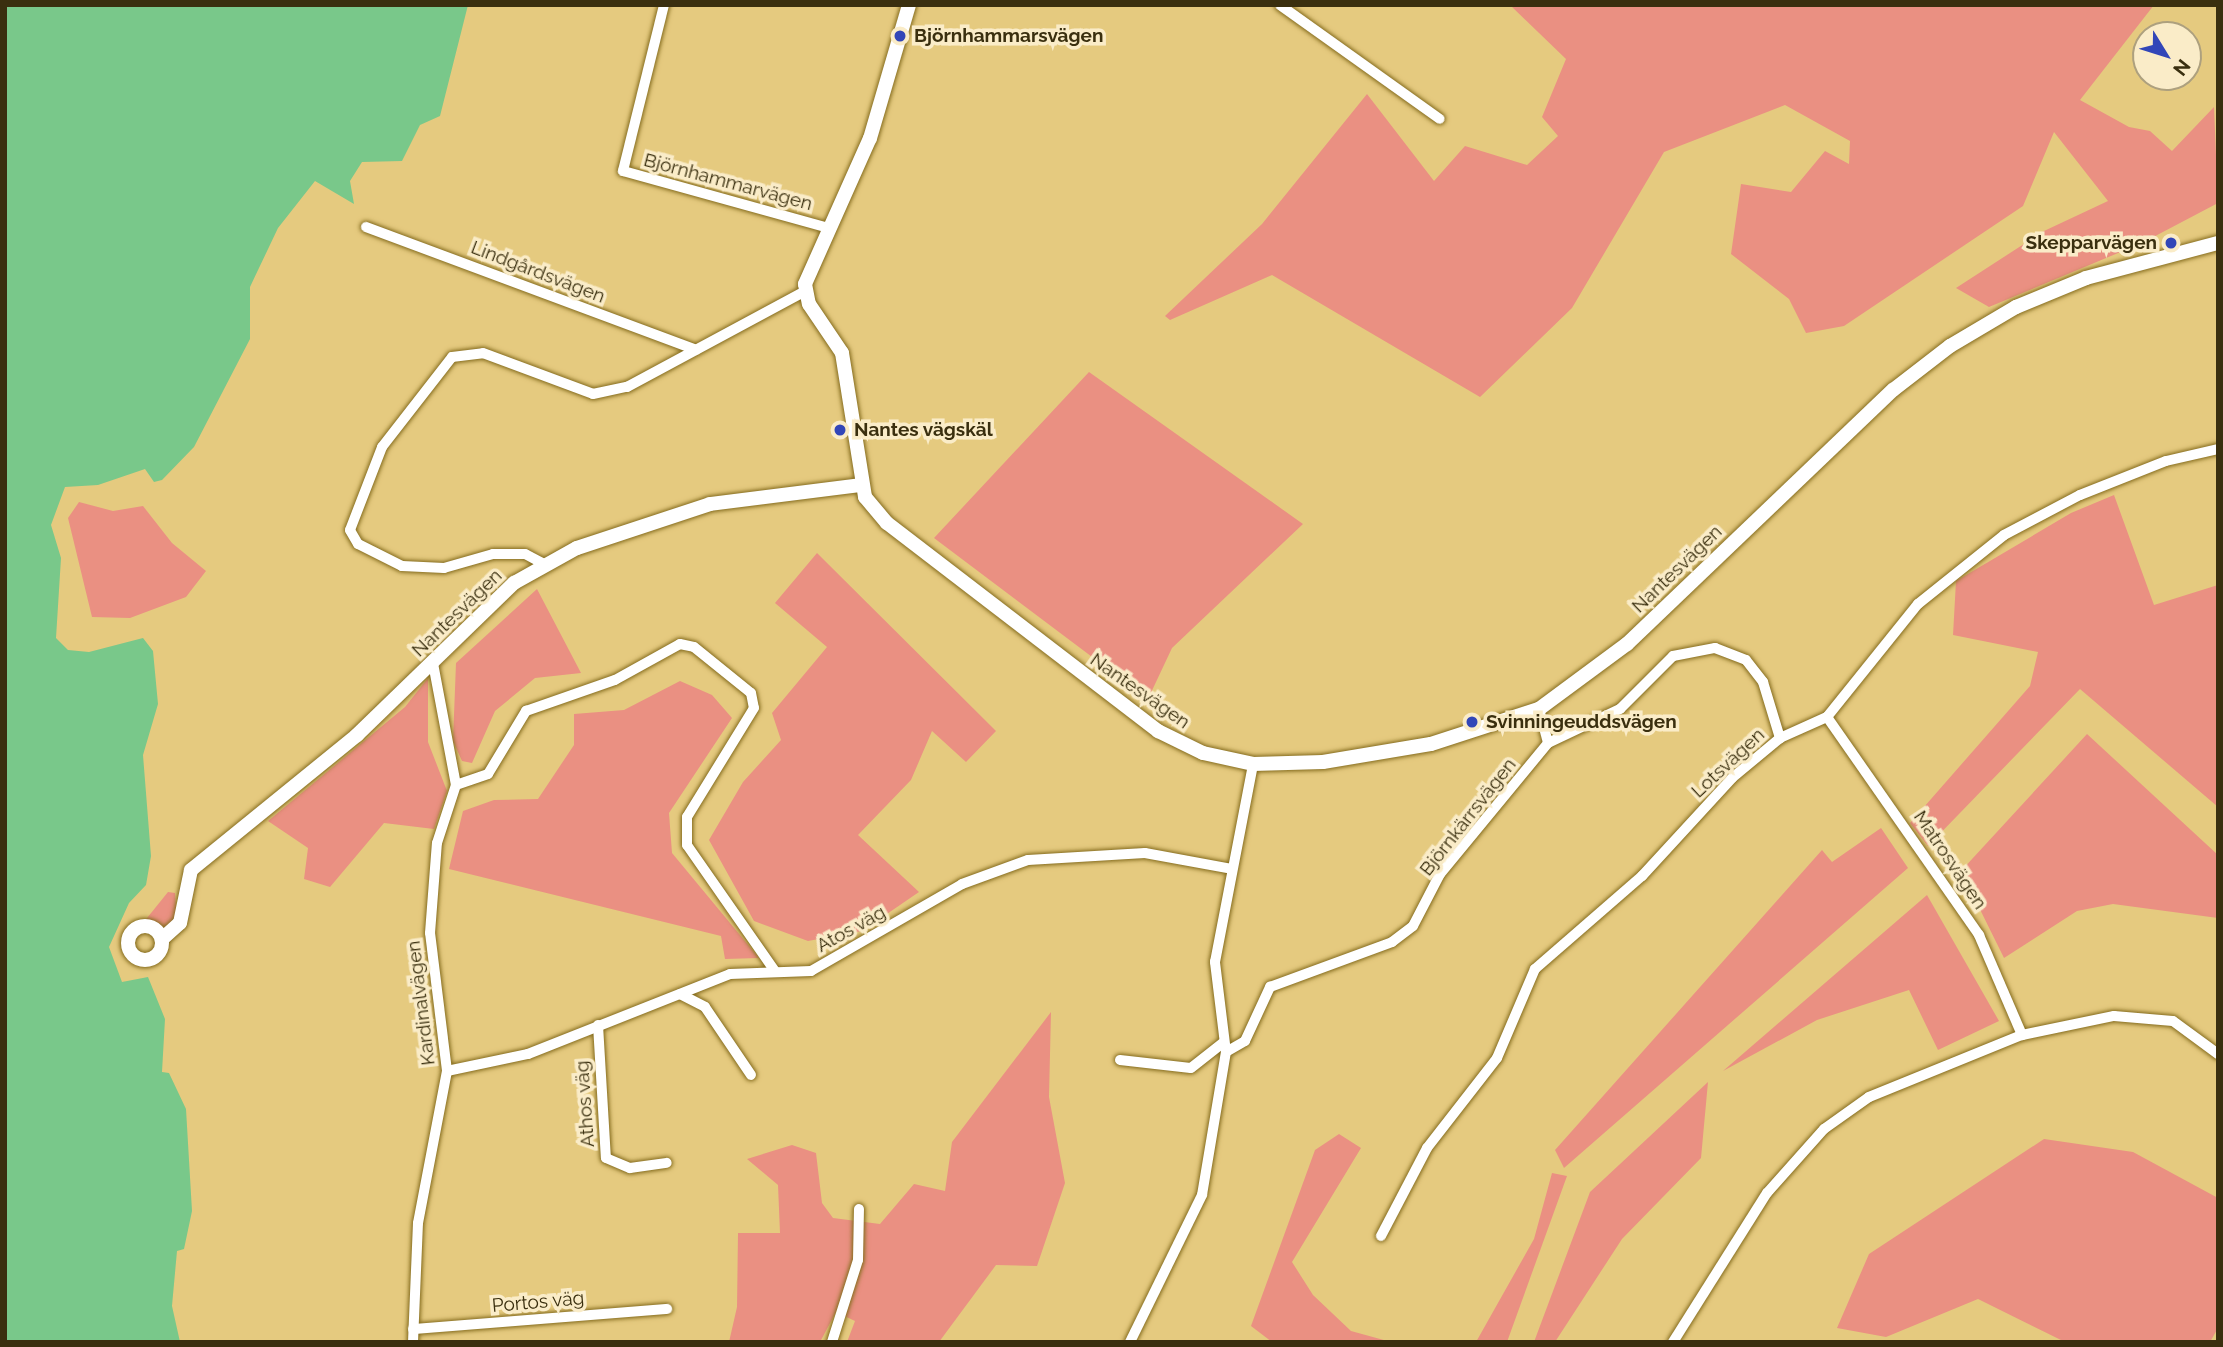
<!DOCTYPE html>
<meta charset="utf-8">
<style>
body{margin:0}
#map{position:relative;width:2223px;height:1347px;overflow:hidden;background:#e5ca7f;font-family:Raleway,sans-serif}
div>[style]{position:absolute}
.green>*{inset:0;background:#ea9082}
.water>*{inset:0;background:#79c88a}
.roads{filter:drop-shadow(0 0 2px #856c1e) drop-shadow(0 0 2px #856c1e)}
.street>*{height:10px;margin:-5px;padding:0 5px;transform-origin:5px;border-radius:5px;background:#fff}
.secondary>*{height:14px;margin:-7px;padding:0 7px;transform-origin:7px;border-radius:7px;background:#fff}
.secondary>.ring{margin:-7px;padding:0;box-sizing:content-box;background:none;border:14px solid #fff;border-radius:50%}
.dots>*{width:19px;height:19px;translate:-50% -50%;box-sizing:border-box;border:4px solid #faecc8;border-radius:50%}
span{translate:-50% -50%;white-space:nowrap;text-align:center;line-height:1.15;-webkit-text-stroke:7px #faecc8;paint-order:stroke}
.poi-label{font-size:19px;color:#3a2f0f;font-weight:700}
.left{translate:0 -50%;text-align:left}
.right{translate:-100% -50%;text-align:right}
.street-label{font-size:19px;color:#3a2f0f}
.frame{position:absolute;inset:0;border:7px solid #3a2f0f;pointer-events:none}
.north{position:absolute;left:2132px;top:21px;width:70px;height:70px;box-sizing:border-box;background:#faecc8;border:2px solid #ada07e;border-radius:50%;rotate:128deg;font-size:19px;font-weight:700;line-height:28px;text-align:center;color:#3a2f0f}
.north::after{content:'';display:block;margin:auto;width:24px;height:32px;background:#3246b8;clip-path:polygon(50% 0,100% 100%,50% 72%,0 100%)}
</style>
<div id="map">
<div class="green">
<i style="clip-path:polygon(1510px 5px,2154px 5px,2080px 100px,2129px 127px,2150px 131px,2172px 151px,2214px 107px,2218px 203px,2142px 243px,1989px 307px,1956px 288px,2044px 231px,2108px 201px,2054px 132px,2023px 206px,1844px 326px,1806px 333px,1789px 299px,1731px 254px,1741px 184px,1791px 192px,1825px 151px,1849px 164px,1850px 141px,1785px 105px,1664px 152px,1572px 308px,1480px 397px,1272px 275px,1170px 320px,1165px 316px,1262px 224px,1367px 94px,1434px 181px,1465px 146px,1527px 165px,1558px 136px,1542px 117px,1566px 59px)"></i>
<i style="clip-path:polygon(1089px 372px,1303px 524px,1172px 648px,1148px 699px,934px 538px)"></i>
<i style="clip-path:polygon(2114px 495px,2154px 605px,2218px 585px,2218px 807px,2080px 689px,1928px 846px,1910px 823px,2030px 686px,2038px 652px,1953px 635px,1956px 581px,2071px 513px)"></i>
<i style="clip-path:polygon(79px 502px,113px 511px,143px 506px,172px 543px,206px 571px,186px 597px,130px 618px,92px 617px,68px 518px)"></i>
<i style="clip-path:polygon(817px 553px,996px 731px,966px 762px,932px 731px,911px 780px,858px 835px,919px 892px,862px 931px,808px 941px,754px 921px,709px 840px,743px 782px,781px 740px,772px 713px,827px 647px,775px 603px)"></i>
<i style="clip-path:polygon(537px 589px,581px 673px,535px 678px,495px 711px,472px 763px,462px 761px,453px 741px,456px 663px)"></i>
<i style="clip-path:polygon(428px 678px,428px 742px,447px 791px,434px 829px,384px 823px,330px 887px,304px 879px,308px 848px,268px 821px,405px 707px)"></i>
<i style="clip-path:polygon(680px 681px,712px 695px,732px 718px,669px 813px,672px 853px,759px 958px,725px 959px,721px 936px,449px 869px,463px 811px,494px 800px,538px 799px,574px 745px,574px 714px,624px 710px)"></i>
<i style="clip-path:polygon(2087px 734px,2218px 855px,2218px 918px,2113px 904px,2077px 911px,2004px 958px,1961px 871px)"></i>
<i style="clip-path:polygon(1881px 828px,1908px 868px,1564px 1168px,1555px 1150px,1822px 850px,1832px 862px)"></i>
<i style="clip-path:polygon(168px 892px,175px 893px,177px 920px,163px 931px,143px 923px)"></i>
<i style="clip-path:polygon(1927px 895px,1999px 1021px,1938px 1050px,1909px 990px,1817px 1020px,1723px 1071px)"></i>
<i style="clip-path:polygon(1051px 1012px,1049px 1097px,1065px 1183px,1037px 1266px,996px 1265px,939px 1342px,847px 1342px,855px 1321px,836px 1312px,820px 1342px,729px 1342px,737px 1307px,738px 1233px,780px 1233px,778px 1185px,747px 1159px,792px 1145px,816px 1153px,822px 1203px,833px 1218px,880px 1224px,914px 1184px,945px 1191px,952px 1142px)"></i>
<i style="clip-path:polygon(1708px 1082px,1701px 1158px,1622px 1239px,1555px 1342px,1534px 1342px,1590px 1192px)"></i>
<i style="clip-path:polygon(1339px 1134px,1361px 1148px,1292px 1262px,1313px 1295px,1351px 1331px,1391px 1342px,1272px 1342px,1251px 1326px,1315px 1150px)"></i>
<i style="clip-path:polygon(2044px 1139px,2133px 1152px,2218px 1198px,2218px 1328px,2210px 1342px,2065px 1342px,1978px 1299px,1886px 1337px,1837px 1328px,1869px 1254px)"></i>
<i style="clip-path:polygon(1552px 1173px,1567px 1176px,1507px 1342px,1476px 1342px,1534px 1239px)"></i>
</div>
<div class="water">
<i style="clip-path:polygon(5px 5px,468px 5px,440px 116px,420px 125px,402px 161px,362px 162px,350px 181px,354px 204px,315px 181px,278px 228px,250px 287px,250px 339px,194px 447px,162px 480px,154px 482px,145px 469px,98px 485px,65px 487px,51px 525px,61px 558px,56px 638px,68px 650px,89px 652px,143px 638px,153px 651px,158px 704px,143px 755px,151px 856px,146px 885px,129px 903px,109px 947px,122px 982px,148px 977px,165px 1019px,162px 1072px,169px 1073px,186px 1109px,192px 1211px,184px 1249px,177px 1251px,172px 1306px,180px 1342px,5px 1342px)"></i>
</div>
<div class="roads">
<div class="street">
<i style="left:664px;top:5px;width:171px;rotate:103.9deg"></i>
<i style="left:623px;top:171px;width:214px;rotate:15.5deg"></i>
<i style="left:1280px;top:5px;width:196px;rotate:35.5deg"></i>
<i style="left:366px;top:227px;width:352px;rotate:20.4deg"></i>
<i style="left:544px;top:564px;width:21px;rotate:-152deg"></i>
<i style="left:525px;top:554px;width:32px;rotate:180deg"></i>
<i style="left:493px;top:554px;width:51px;rotate:164.1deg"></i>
<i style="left:444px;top:568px;width:42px;rotate:-177.3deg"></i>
<i style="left:402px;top:566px;width:49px;rotate:-153.4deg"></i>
<i style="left:358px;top:544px;width:16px;rotate:-120deg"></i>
<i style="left:350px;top:530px;width:89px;rotate:-68.9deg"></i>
<i style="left:382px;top:447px;width:114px;rotate:-52.1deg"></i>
<i style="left:452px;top:357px;width:31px;rotate:-7deg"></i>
<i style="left:483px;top:353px;width:117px;rotate:20.4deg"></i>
<i style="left:593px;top:394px;width:35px;rotate:-12deg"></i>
<i style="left:627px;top:387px;width:202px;rotate:-28.3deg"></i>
<i style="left:1539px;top:709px;width:35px;rotate:75deg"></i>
<i style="left:1827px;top:717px;width:266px;rotate:55.1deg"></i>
<i style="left:1979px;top:935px;width:109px;rotate:66.7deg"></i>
<i style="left:456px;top:785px;width:34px;rotate:-19deg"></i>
<i style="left:488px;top:774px;width:74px;rotate:-58.9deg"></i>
<i style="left:526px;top:711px;width:94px;rotate:-19.2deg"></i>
<i style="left:615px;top:680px;width:74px;rotate:-29deg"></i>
<i style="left:680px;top:644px;width:14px;rotate:12deg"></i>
<i style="left:694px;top:647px;width:73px;rotate:38.9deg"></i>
<i style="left:751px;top:693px;width:15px;rotate:79deg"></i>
<i style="left:754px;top:708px;width:128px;rotate:121.6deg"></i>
<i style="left:687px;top:817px;width:28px;rotate:90deg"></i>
<i style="left:687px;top:845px;width:154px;rotate:55.1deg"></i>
<i style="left:680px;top:994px;width:28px;rotate:27deg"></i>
<i style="left:705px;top:1007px;width:82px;rotate:55.9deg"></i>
<i style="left:598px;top:1025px;width:133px;rotate:86.6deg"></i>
<i style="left:606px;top:1158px;width:26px;rotate:23deg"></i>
<i style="left:630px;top:1168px;width:37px;rotate:-8deg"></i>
<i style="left:1226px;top:1052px;width:22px;rotate:-30deg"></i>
<i style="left:1245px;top:1041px;width:60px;rotate:-65.2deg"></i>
<i style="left:1270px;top:987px;width:130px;rotate:-20.2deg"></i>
<i style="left:1392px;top:942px;width:26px;rotate:-37deg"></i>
<i style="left:1413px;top:926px;width:59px;rotate:-62.6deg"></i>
<i style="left:1440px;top:874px;width:170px;rotate:-50.5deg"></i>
<i style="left:1548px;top:743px;width:80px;rotate:-25.3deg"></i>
<i style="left:1620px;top:709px;width:75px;rotate:-45deg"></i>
<i style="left:1673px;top:656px;width:43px;rotate:-10.8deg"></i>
<i style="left:1715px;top:648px;width:33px;rotate:21deg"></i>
<i style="left:1746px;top:660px;width:28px;rotate:52deg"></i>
<i style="left:1763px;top:682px;width:59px;rotate:73.1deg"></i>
<i style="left:1120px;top:1060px;width:71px;rotate:6.4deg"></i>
<i style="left:1191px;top:1068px;width:42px;rotate:-38.2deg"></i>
<i style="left:447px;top:1071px;width:83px;rotate:-11.9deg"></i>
<i style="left:528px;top:1054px;width:217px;rotate:-21.6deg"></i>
<i style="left:730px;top:974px;width:81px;rotate:-2.1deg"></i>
<i style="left:811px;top:971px;width:174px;rotate:-29.9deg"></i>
<i style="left:962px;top:884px;width:70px;rotate:-20deg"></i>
<i style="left:1028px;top:860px;width:117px;rotate:-3.4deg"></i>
<i style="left:1145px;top:853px;width:88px;rotate:10.4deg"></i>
<i style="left:1381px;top:1236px;width:99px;rotate:-62.4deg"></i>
<i style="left:1427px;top:1148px;width:114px;rotate:-52.1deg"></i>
<i style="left:1497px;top:1058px;width:97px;rotate:-66.9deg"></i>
<i style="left:1535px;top:969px;width:142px;rotate:-41deg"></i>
<i style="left:1642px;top:876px;width:133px;rotate:-47.4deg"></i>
<i style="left:1732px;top:778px;width:62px;rotate:-39.8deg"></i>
<i style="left:1780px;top:738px;width:51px;rotate:-24.1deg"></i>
<i style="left:1827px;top:717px;width:145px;rotate:-51.2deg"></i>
<i style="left:1918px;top:604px;width:110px;rotate:-38.7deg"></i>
<i style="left:2004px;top:535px;width:86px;rotate:-27.8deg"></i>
<i style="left:2080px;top:495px;width:92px;rotate:-21.6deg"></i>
<i style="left:2166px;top:461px;width:53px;rotate:-13deg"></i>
<i style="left:413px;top:1329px;width:255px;rotate:-4.5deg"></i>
<i style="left:413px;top:1342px;width:119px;rotate:-87.6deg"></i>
<i style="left:418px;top:1223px;width:155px;rotate:-79.2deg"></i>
<i style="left:447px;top:1071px;width:139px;rotate:-97deg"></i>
<i style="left:430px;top:933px;width:90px;rotate:-85.6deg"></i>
<i style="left:437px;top:843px;width:61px;rotate:-71.9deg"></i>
<i style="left:456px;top:785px;width:124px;rotate:-100.7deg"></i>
<i style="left:832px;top:1342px;width:86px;rotate:-72.4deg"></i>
<i style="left:858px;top:1260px;width:51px;rotate:-88.9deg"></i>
<i style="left:1130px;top:1342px;width:164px;rotate:-63.9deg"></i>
<i style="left:1202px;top:1195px;width:145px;rotate:-80.5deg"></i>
<i style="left:1226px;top:1052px;width:91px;rotate:-97deg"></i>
<i style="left:1215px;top:962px;width:202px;rotate:-79.1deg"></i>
<i style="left:1673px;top:1342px;width:176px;rotate:-57.8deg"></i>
<i style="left:1767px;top:1193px;width:86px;rotate:-48.3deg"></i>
<i style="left:1824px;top:1129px;width:55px;rotate:-35.4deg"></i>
<i style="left:1869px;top:1097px;width:165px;rotate:-22.1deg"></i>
<i style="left:2022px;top:1035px;width:94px;rotate:-11.7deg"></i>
<i style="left:2114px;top:1016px;width:59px;rotate:4.8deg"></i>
<i style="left:2173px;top:1021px;width:56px;rotate:36.3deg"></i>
</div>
<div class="secondary">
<i style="left:909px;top:5px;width:139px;rotate:106.3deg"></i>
<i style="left:870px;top:138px;width:160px;rotate:114deg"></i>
<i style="left:805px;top:284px;width:20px;rotate:79deg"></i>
<i style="left:809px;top:304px;width:59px;rotate:56deg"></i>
<i style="left:842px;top:353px;width:146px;rotate:80.9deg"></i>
<i style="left:865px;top:497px;width:34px;rotate:50deg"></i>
<i style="left:887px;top:523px;width:342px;rotate:37.5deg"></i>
<i style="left:1158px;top:731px;width:50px;rotate:26.1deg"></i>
<i style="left:1203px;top:753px;width:51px;rotate:12.4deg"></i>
<i style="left:1253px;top:764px;width:70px;rotate:-1.6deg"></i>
<i style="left:1323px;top:762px;width:109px;rotate:-9.5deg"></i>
<i style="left:1431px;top:744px;width:114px;rotate:-18deg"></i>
<i style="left:1539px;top:709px;width:109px;rotate:-36.5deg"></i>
<i style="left:1627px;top:644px;width:368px;rotate:-43.7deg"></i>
<i style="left:1893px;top:390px;width:72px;rotate:-37.7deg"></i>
<i style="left:1950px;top:346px;width:77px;rotate:-30.6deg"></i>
<i style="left:2016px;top:307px;width:76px;rotate:-22.5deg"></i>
<i style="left:2086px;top:278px;width:137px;rotate:-14.9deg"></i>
<i class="ring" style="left:128px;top:926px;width:20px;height:20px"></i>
<i style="left:162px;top:939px;width:24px;rotate:-42deg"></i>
<i style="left:180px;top:923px;width:54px;rotate:-78.3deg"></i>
<i style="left:191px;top:870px;width:214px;rotate:-39.1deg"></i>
<i style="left:357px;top:735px;width:219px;rotate:-44.1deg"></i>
<i style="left:514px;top:583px;width:72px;rotate:-29.1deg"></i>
<i style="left:577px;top:548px;width:140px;rotate:-18.3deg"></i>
<i style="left:710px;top:504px;width:152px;rotate:-7.2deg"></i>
</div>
</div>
<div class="dots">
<i style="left:900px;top:36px;background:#3246b8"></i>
<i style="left:2171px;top:243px;background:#3246b8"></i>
<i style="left:840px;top:430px;background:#3246b8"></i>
<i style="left:1472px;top:722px;background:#3246b8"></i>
</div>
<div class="poi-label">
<span class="left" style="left:914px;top:36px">Björnhammarsvägen</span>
<span class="right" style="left:2157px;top:243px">Skepparvägen</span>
<span class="left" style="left:854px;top:430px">Nantes vägskäl</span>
<span class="left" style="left:1486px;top:722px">Svinningeuddsvägen</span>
</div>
<div class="street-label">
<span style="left:728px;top:182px;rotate:15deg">Björnhammarvägen</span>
<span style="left:538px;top:272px;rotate:21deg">Lindgårdsvägen</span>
<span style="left:1677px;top:569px;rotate:-44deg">Nantesvägen</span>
<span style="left:457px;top:613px;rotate:-44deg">Nantesvägen</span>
<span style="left:1140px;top:691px;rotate:35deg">Nantesvägen</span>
<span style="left:1728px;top:763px;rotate:-43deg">Lotsvägen</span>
<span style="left:1468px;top:817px;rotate:-52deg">Björnkärrsvägen</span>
<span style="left:1950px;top:860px;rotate:56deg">Matrosvägen</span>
<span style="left:851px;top:929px;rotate:-29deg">Atos väg</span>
<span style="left:421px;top:1003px;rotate:-97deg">Kardinalvägen</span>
<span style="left:585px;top:1104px;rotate:-94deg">Athos väg</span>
<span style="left:538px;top:1302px;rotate:-5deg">Portos väg</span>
</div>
<div class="frame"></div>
<div class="north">N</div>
</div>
